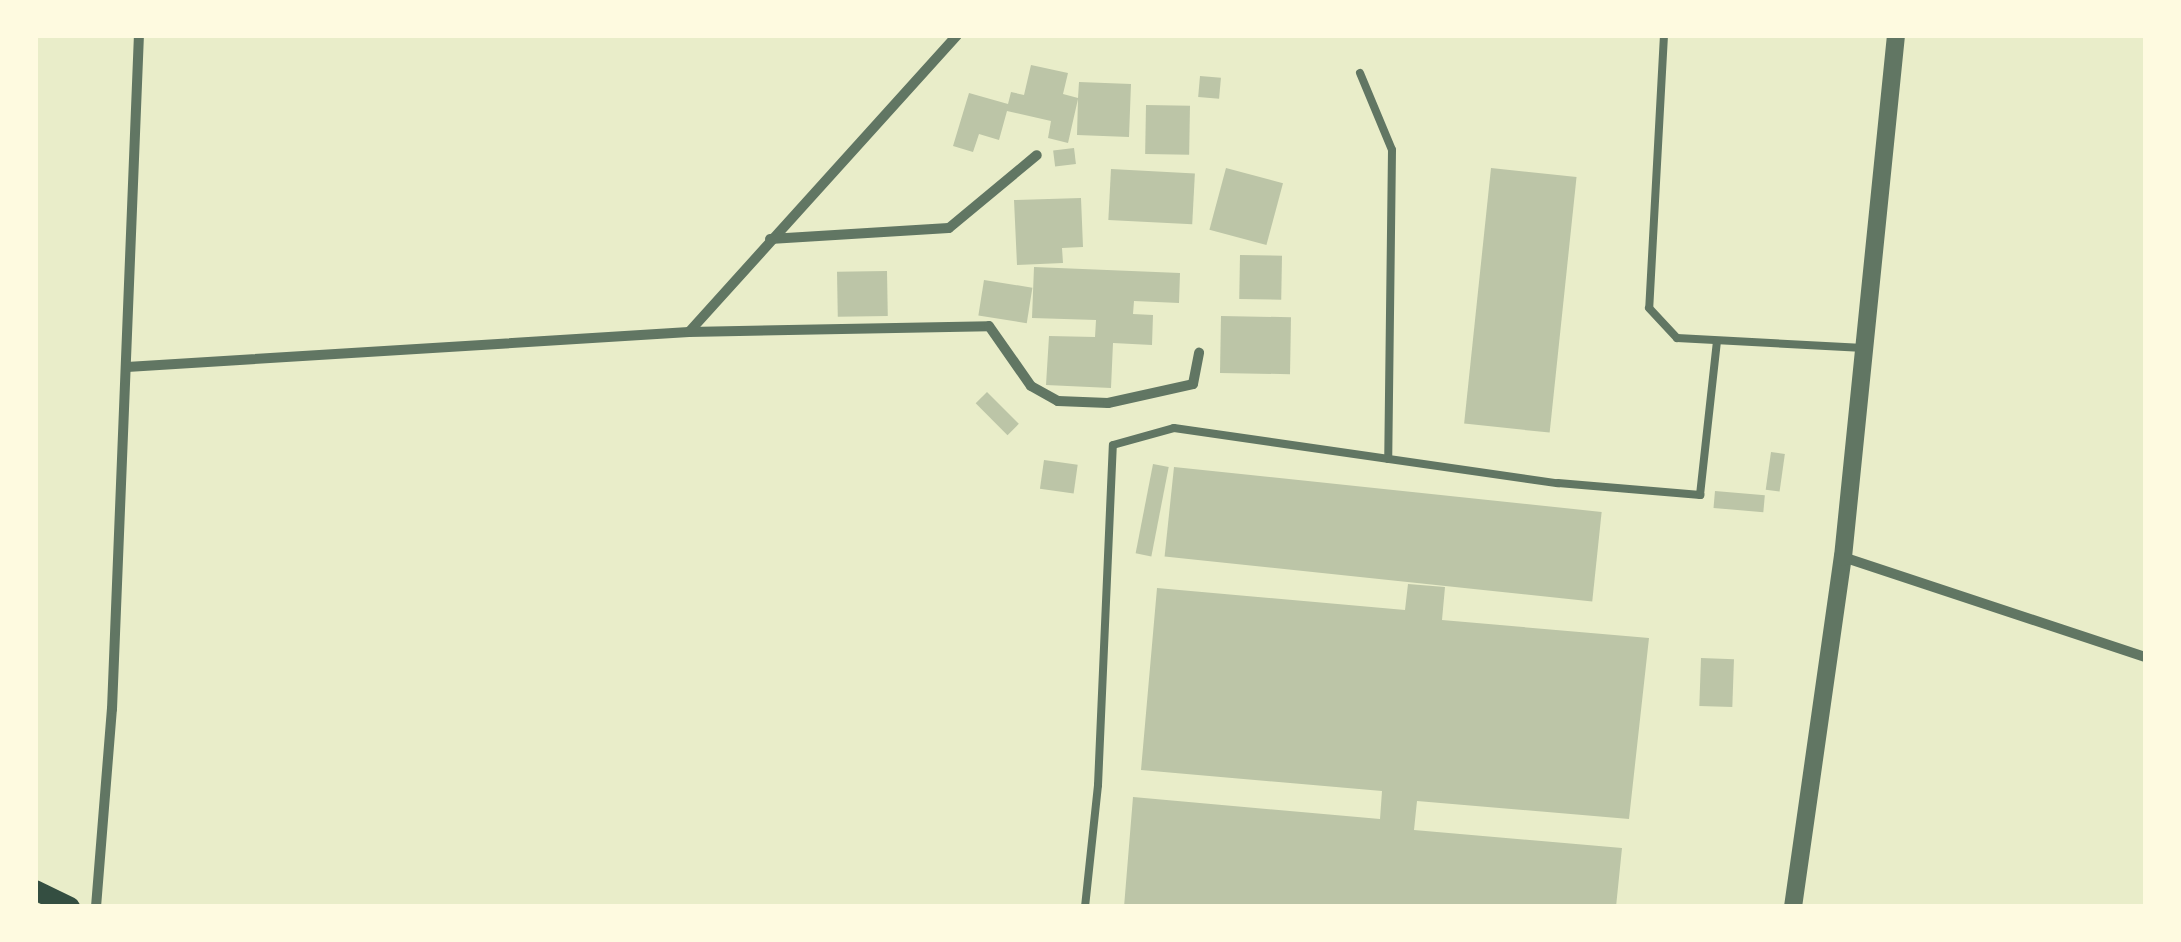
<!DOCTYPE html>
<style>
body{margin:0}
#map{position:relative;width:2181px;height:942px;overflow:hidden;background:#e9edc9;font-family:"Fira Sans Condensed",sans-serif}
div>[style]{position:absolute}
.building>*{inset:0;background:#bcc5a7;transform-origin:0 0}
.service>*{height:8px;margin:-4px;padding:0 4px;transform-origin:4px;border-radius:4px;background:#617663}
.minor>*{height:10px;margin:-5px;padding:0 5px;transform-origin:5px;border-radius:5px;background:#617663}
.tertiary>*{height:18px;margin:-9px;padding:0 9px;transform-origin:9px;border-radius:9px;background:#617663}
.secondary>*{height:20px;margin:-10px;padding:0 10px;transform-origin:10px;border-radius:10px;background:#344e41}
span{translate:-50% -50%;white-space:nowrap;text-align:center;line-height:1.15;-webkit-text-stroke:9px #fefae0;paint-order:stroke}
.frame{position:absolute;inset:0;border:38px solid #fefae0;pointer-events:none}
</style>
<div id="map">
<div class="building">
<i style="clip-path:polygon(1031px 65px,1068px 73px,1063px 94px,1078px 98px,1079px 82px,1131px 84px,1129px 137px,1077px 135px,1078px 99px,1068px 143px,1048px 138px,1051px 121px,1007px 111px,999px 140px,979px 134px,973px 152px,953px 146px,969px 93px,1008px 104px,1011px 92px,1024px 95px)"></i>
<i style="left:1200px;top:76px;width:21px;height:21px;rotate:5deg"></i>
<i style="left:1146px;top:105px;width:44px;height:49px;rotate:1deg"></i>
<i style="left:1074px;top:148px;width:16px;height:21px;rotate:83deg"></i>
<i style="left:1226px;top:168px;width:59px;height:64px;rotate:15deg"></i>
<i style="left:1491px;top:168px;width:86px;height:257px;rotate:6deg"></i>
<i style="left:1111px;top:169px;width:84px;height:51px;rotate:3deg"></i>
<i style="clip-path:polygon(1081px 198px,1083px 247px,1062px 248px,1063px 263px,1017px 265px,1014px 200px)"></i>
<i style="left:1240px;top:255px;width:42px;height:44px;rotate:1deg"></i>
<i style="clip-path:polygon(1034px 267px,1180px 273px,1179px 303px,1134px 301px,1133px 314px,1153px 315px,1152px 345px,1113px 343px,1111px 388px,1046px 385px,1049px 336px,1095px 337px,1096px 320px,1032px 318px)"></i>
<i style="left:887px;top:271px;width:45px;height:50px;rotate:89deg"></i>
<i style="left:984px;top:280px;width:49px;height:36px;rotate:9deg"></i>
<i style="left:1221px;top:316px;width:70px;height:57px;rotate:1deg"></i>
<i style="left:987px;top:392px;width:45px;height:16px;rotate:45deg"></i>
<i style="left:1771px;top:452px;width:14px;height:38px;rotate:8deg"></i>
<i style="left:1044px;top:460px;width:34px;height:29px;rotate:8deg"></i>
<i style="left:1153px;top:464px;width:16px;height:91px;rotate:11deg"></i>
<i style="left:1174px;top:467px;width:430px;height:90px;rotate:6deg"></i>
<i style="left:1715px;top:491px;width:50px;height:17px;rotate:5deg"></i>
<i style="clip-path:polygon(1408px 584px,1445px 587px,1442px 620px,1649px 638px,1629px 819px,1417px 801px,1414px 830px,1622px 848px,1616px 907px,1124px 907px,1133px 797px,1380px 819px,1382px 791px,1141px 770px,1157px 588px,1405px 610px)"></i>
<i style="left:1701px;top:658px;width:33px;height:48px;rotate:2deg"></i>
</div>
<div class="service">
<i style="left:1664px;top:35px;width:273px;rotate:93.1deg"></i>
<i style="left:1649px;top:308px;width:41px;rotate:47deg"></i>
<i style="left:1677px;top:338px;width:187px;rotate:3.1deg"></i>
<i style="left:1360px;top:73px;width:83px;rotate:67.4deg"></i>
<i style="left:1392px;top:150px;width:309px;rotate:90.7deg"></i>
<i style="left:1085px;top:907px;width:123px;rotate:-83.9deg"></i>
<i style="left:1098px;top:785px;width:340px;rotate:-87.5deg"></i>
<i style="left:1113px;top:445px;width:63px;rotate:-15.6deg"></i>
<i style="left:1174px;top:428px;width:388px;rotate:8.2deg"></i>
<i style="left:1558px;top:483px;width:143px;rotate:4.8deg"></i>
<i style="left:1700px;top:495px;width:155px;rotate:-83.7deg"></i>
</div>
<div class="minor">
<i style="left:770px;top:239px;width:179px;rotate:-3.5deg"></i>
<i style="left:949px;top:228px;width:114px;rotate:-39.7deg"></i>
<i style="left:689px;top:332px;width:400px;rotate:-47.9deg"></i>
<i style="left:127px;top:367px;width:563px;rotate:-3.56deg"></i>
<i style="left:689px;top:332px;width:300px;rotate:-1.1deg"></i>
<i style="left:989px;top:326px;width:73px;rotate:55deg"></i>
<i style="left:1031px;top:386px;width:31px;rotate:29deg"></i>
<i style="left:1058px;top:401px;width:50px;rotate:2.3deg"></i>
<i style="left:1108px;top:403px;width:87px;rotate:-12.6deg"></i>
<i style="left:1193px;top:384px;width:32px;rotate:-79deg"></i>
<i style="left:1843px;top:557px;width:319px;rotate:18.3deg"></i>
<i style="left:96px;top:907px;width:199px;rotate:-85.4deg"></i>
<i style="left:112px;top:709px;width:675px;rotate:-87.71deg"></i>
</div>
<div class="tertiary">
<i style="left:1793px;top:907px;width:354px;rotate:-81.9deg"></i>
<i style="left:1843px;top:557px;width:525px;rotate:-84.2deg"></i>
</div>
<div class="secondary">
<i style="left:35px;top:890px;width:39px;rotate:26deg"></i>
</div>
<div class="frame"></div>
</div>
